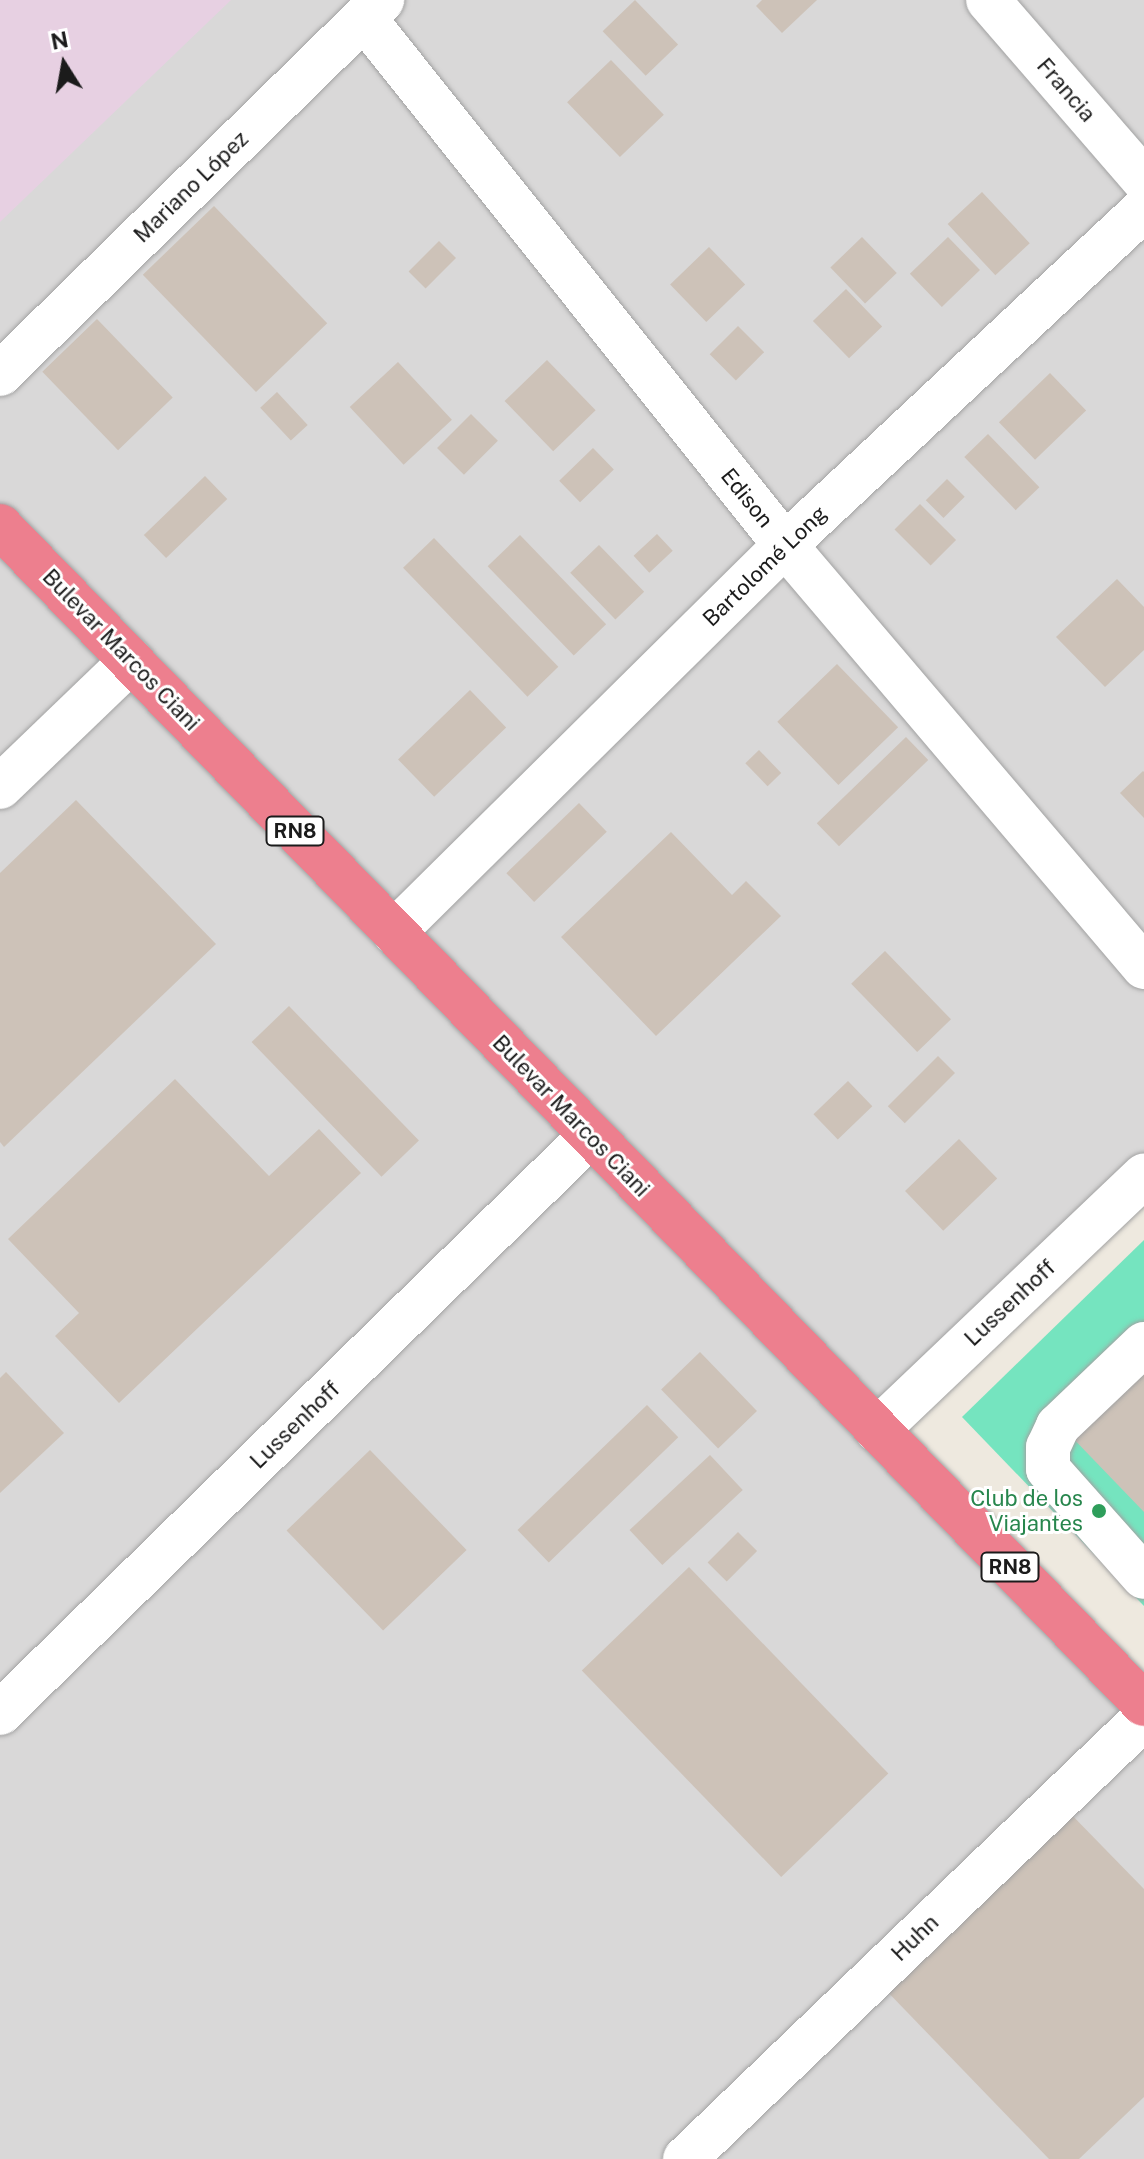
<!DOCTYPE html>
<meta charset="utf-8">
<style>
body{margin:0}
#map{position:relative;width:1144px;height:2159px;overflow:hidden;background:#eee9df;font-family:"Public Sans",sans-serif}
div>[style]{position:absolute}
.residential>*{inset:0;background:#d9d8d8}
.industrial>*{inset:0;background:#e7d0e2}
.pitch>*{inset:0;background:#75e4bf}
.building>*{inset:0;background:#cdc2b8;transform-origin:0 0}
.roads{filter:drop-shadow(0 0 2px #a2a2a2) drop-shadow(0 0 2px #a2a2a2)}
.minor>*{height:44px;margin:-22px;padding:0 22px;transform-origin:22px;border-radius:22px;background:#fff}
.highway>*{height:44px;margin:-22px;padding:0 22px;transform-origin:22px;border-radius:22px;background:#ed7f8e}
.dots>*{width:22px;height:22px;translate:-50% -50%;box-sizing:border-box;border:4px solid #fff;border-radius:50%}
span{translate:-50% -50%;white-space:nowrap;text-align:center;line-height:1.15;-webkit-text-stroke:6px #fff;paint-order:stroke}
.shield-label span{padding:2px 6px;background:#fff;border:2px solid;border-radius:6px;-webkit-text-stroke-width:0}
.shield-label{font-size:20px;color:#1b1b1b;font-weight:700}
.street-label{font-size:22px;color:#1b1b1b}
.leisure-label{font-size:22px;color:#27864d}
.right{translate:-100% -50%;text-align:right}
.north{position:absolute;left:24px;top:24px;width:80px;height:80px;-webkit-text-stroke:6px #fff;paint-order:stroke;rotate:349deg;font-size:22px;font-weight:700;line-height:32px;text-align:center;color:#1b1b1b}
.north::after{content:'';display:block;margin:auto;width:28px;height:36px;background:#1b1b1b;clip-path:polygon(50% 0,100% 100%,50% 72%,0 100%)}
</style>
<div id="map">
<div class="residential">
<i style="clip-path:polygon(0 0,1144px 0,1144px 1176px,877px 1430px,1144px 1704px,1144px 2159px,0 2159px)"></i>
</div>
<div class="industrial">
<i style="clip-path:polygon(0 0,231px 0,0 222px)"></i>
</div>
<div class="pitch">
<i style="clip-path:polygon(1144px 1240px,1144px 1606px,962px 1417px)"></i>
</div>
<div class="building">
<i style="left:635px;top:0;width:62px;height:45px;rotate:46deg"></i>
<i style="clip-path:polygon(762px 0,817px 0,782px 33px,756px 6px)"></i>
<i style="left:611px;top:60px;width:76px;height:61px;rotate:46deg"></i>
<i style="left:982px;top:192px;width:70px;height:47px;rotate:47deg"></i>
<i style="left:214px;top:206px;width:163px;height:99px;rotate:46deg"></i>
<i style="left:862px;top:237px;width:50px;height:44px;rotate:46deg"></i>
<i style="left:948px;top:237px;width:46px;height:53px;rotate:46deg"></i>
<i style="left:439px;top:241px;width:24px;height:43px;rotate:45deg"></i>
<i style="left:709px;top:247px;width:52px;height:54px;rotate:46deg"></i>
<i style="left:846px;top:289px;width:52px;height:46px;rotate:46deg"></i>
<i style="left:97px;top:319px;width:109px;height:76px;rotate:46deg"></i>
<i style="left:738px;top:326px;width:37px;height:40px;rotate:45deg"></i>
<i style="left:547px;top:360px;width:70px;height:59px;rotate:46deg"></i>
<i style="left:398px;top:362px;width:79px;height:66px;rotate:47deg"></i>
<i style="left:1050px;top:373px;width:52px;height:71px;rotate:46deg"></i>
<i style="left:277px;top:392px;width:45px;height:23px;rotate:47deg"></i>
<i style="left:471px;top:414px;width:38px;height:48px;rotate:45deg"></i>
<i style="left:988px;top:434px;width:74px;height:33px;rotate:46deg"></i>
<i style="left:593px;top:448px;width:30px;height:47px;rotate:46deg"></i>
<i style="left:205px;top:476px;width:32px;height:85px;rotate:46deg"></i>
<i style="left:947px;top:479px;width:25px;height:30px;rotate:45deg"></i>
<i style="left:920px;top:504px;width:51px;height:36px;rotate:45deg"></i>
<i style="left:657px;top:534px;width:23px;height:32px;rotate:47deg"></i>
<i style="left:520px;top:535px;width:124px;height:45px;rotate:46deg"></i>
<i style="left:434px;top:538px;width:179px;height:43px;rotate:46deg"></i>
<i style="left:599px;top:545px;width:65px;height:40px;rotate:46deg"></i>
<i style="clip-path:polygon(1117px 579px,1144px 607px,1144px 650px,1105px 687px,1056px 637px)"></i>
<i style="left:837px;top:664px;width:88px;height:83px;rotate:46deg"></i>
<i style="left:470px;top:690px;width:52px;height:100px;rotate:46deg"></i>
<i style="left:906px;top:737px;width:32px;height:124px;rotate:46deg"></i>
<i style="left:759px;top:750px;width:32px;height:19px;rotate:46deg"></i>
<i style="clip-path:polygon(1143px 771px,1144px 772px,1144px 818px,1120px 793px)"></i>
<i style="clip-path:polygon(76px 800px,216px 944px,4px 1147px,0 1142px,0 873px)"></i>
<i style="left:579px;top:803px;width:40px;height:101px;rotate:46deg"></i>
<i style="clip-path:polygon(671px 832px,732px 895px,746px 881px,781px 916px,656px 1036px,561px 937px)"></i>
<i style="left:885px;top:951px;width:95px;height:47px;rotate:46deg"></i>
<i style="left:289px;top:1006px;width:187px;height:52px;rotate:46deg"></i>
<i style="left:938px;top:1056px;width:24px;height:71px;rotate:45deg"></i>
<i style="clip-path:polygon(175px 1079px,269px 1176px,319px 1129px,361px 1173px,119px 1403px,55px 1336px,79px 1313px,8px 1239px)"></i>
<i style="left:848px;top:1081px;width:35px;height:48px;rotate:46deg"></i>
<i style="left:959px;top:1139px;width:55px;height:75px;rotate:46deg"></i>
<i style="left:700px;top:1352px;width:82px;height:54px;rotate:46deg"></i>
<i style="clip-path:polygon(1144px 1355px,1144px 1512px,1065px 1430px)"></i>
<i style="clip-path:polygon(6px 1372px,64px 1433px,0 1493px,0 1378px)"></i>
<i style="left:647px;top:1405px;width:45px;height:180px;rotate:46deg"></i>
<i style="left:370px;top:1450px;width:139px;height:116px;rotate:46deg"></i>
<i style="left:710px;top:1455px;width:48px;height:110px;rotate:47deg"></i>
<i style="left:738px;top:1532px;width:27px;height:43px;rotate:45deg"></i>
<i style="left:689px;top:1567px;width:287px;height:149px;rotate:46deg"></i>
<i style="clip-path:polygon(1064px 1807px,1144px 1889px,1144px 2097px,1079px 2159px,1049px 2159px,879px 1983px)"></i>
</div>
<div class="roads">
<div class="minor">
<i style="left:988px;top:0;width:238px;rotate:49.1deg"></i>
<i style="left:364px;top:18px;width:675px;rotate:51.38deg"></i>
<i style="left:785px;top:545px;width:554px;rotate:49.61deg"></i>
<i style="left:0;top:374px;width:535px;rotate:-44.39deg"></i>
<i style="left:0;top:787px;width:182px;rotate:-43.9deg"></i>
<i style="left:394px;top:932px;width:550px;rotate:-44.71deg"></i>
<i style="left:785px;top:545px;width:492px;rotate:-43.1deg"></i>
<i style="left:1144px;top:1344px;width:119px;rotate:136.4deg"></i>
<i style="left:1058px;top:1426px;width:23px;rotate:115deg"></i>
<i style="left:1048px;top:1447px;width:22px;rotate:90deg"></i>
<i style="left:1048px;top:1469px;width:144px;rotate:48.4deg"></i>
<i style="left:877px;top:1430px;width:369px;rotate:-43.6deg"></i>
<i style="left:0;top:1713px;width:825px;rotate:-44.36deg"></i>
<i style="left:685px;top:2159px;width:637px;rotate:-43.85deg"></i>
</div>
<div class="highway">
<i style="left:0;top:526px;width:1642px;rotate:45.84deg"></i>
</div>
</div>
<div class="dots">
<i style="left:1099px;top:1511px;background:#2e9e5b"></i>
</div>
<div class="shield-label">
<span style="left:295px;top:831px">RN8</span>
<span style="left:1010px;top:1567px">RN8</span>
</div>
<div class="street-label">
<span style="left:1066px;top:90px;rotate:49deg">Francia</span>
<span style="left:191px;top:187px;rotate:-44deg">Mariano López</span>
<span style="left:747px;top:498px;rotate:51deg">Edison</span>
<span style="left:765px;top:566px;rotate:-44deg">Bartolomé Long</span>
<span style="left:121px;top:650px;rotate:46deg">Bulevar Marcos Ciani</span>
<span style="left:571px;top:1116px;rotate:46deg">Bulevar Marcos Ciani</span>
<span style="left:1010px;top:1303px;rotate:-43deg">Lussenhoff</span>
<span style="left:295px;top:1425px;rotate:-44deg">Lussenhoff</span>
<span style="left:915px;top:1938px;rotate:-44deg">Huhn</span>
</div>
<div class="leisure-label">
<span class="right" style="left:1083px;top:1511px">Club de los<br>Viajantes</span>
</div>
<div class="north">N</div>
</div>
